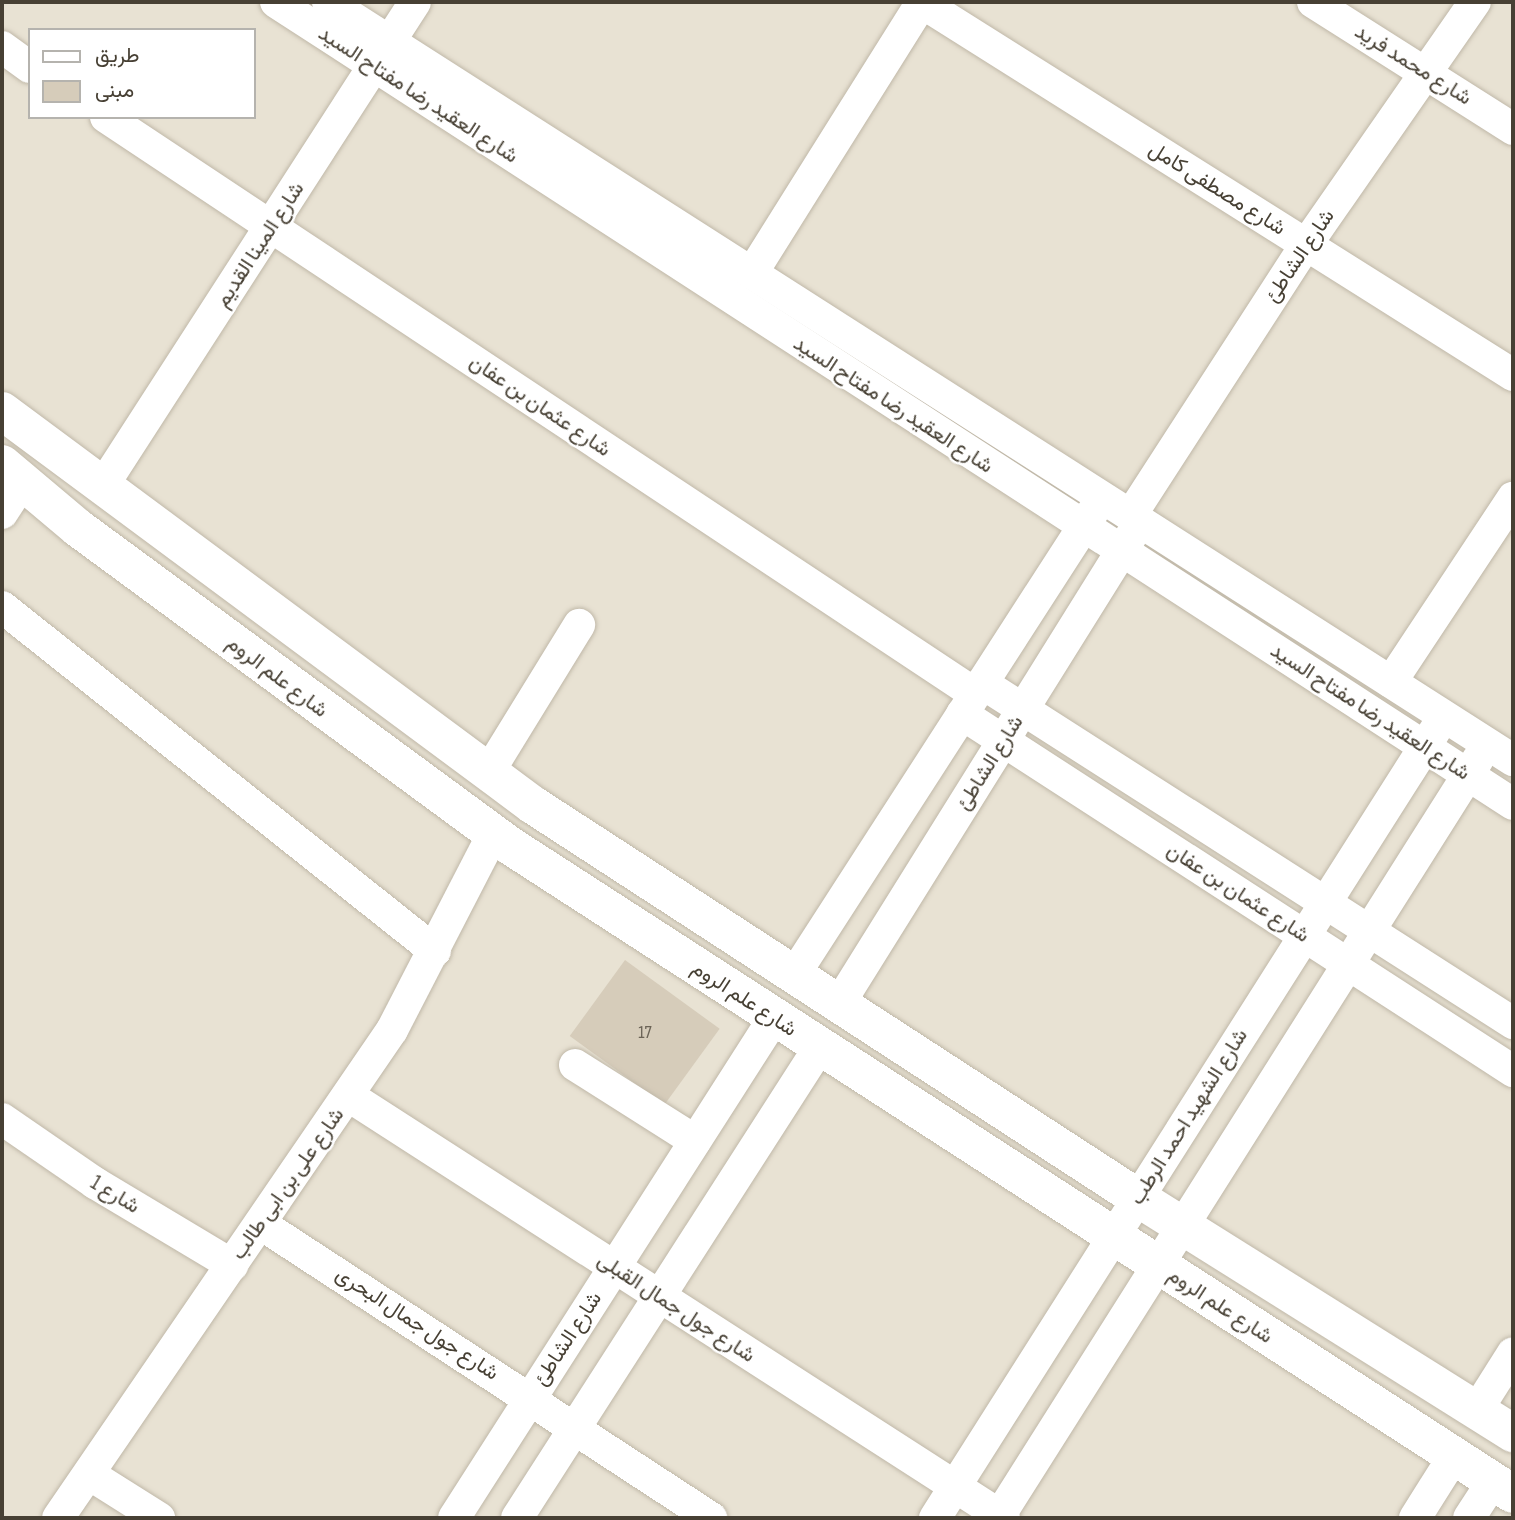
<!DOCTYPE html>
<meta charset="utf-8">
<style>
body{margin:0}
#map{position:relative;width:1515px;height:1520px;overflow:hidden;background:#f4f0e5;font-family:"Sofia Sans Condensed",Vazirmatn,sans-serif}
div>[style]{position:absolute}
.residential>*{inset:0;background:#e8e2d3}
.building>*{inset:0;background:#d6ccba;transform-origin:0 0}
.roads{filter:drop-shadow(0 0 2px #c0b8a8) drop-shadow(0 0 2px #c0b8a8)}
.minor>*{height:32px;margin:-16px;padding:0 16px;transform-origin:16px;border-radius:16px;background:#fff}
.tertiary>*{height:38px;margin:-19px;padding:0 19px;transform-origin:19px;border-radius:19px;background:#fff}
span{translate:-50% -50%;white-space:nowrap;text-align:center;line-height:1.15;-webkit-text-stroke:5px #fff;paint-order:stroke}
.number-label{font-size:18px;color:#6b6356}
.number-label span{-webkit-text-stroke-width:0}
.street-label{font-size:21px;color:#474034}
.frame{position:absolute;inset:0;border:4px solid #474034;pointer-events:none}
.legend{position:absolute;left:28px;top:28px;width:228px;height:91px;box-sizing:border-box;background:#fff;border:2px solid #b5b3ae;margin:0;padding:9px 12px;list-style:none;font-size:21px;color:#474034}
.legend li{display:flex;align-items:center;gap:14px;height:35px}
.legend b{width:35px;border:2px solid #b5b3ae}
</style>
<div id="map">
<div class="residential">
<i style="clip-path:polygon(evenodd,2px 2px,1513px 2px,1513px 1518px,2px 1518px,2px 2px,30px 30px,254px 30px,254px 117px,30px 117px,30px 30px)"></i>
</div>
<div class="building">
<i style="left:625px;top:960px;width:117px;height:94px;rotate:36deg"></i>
</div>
<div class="roads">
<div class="minor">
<i style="left:276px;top:2px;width:1474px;rotate:32.96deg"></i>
<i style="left:328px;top:2px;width:1407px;rotate:32.61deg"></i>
<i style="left:921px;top:2px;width:700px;rotate:32.21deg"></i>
<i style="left:1313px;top:2px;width:237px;rotate:32.4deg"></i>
<i style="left:2px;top:47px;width:34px;rotate:36deg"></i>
<i style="left:106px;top:117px;width:1043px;rotate:33.58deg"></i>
<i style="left:752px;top:273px;width:320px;rotate:-57.9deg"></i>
<i style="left:102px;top:487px;width:577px;rotate:-57.16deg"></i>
<i style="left:2px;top:513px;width:37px;rotate:-57deg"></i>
<i style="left:1131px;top:515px;width:322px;rotate:-57.1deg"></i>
<i style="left:1306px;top:245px;width:296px;rotate:-55.2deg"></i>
<i style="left:2px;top:607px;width:553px;rotate:38.47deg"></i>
<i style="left:1391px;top:682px;width:221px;rotate:-56.5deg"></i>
<i style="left:982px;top:683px;width:631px;rotate:32.63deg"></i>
<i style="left:962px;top:714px;width:657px;rotate:32.94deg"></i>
<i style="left:488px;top:773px;width:174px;rotate:-58.4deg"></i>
<i style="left:794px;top:975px;width:553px;rotate:-57.17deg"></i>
<i style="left:839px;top:1004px;width:552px;rotate:-58.04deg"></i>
<i style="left:575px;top:1065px;width:142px;rotate:32.3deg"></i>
<i style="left:349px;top:1096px;width:779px;rotate:32.79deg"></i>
<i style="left:2px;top:1119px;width:113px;rotate:34.5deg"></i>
<i style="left:95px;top:1183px;width:160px;rotate:30.9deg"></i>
<i style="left:261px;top:1224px;width:538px;rotate:33.16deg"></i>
<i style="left:1477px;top:1410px;width:67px;rotate:-57.7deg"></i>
<i style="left:89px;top:1474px;width:83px;rotate:32.2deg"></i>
<i style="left:58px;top:1518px;width:591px;rotate:-55.61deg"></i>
<i style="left:392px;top:1030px;width:220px;rotate:-62.7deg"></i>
<i style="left:454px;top:1518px;width:594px;rotate:-57.38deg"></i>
<i style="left:517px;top:1518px;width:559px;rotate:-57.28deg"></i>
<i style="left:935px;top:1518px;width:935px;rotate:-57.59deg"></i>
<i style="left:998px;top:1518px;width:898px;rotate:-57.69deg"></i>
<i style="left:1415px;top:1518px;width:73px;rotate:-57.8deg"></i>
<i style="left:1469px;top:1518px;width:44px;rotate:-57deg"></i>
</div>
<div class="tertiary">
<i style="left:2px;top:411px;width:661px;rotate:36.58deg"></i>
<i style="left:533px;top:805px;width:721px;rotate:33.01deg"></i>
<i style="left:1138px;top:1198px;width:443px;rotate:32.1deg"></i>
<i style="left:2px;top:464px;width:99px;rotate:40.1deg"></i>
<i style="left:78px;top:528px;width:535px;rotate:36.33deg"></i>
<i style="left:509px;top:845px;width:1195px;rotate:32.88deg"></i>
</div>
</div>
<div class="number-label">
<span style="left:645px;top:1033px">17</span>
</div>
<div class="street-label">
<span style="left:1413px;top:65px;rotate:32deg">شارع محمد فريد</span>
<span style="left:418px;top:95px;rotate:33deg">شارع العقيد رضا مفتاح السيد</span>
<span style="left:1217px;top:189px;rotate:32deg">شارع مصطفى كامل</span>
<span style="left:260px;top:245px;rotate:-57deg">شارع المينا القديم</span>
<span style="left:1300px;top:256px;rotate:-56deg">شارع الشاطئ</span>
<span style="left:893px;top:405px;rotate:33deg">شارع العقيد رضا مفتاح السيد</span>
<span style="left:540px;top:406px;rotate:34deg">شارع عثمان بن عفان</span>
<span style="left:277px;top:677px;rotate:37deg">شارع علم الروم</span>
<span style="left:1370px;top:712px;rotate:33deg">شارع العقيد رضا مفتاح السيد</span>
<span style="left:990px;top:763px;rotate:-58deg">شارع الشاطئ</span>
<span style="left:1238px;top:893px;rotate:33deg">شارع عثمان بن عفان</span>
<span style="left:744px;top:999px;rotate:33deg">شارع علم الروم</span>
<span style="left:1189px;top:1117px;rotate:-58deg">شارع الشهيد احمد الرطب</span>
<span style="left:288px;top:1184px;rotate:-55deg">شارع على بن ابى طالب</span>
<span style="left:115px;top:1195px;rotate:31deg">شارع 1</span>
<span style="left:1220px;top:1306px;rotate:33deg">شارع علم الروم</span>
<span style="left:676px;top:1308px;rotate:33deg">شارع جول جمال القبلى</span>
<span style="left:417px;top:1324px;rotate:33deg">شارع جول جمال البحرى</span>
<span style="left:568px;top:1339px;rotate:-57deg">شارع الشاطئ</span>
</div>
<div class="frame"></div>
<ul class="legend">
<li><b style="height:9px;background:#fff"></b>طريق</li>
<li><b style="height:19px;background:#d6ccba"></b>مبنى</li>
</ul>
</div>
